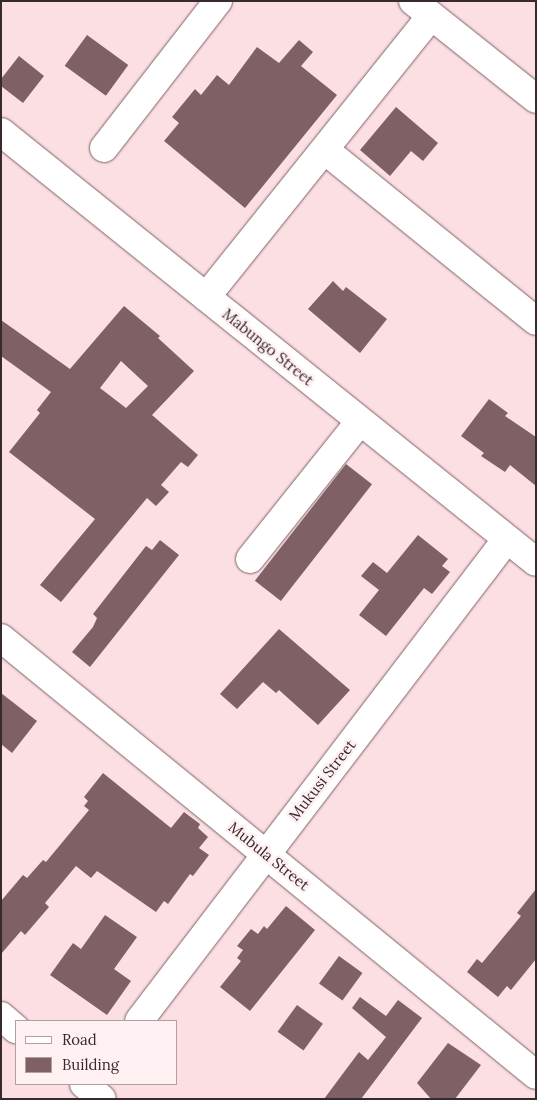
<!DOCTYPE html>
<style>
body{margin:0}
#map{position:relative;width:537px;height:1100px;overflow:hidden;background:#fbdfe3;font-family:Lora,serif}
div>[style]{position:absolute}
.building>*{inset:0;background:#7e6065;transform-origin:0 0}
.roads{filter:drop-shadow(0 0 1px #7f6166) drop-shadow(0 0 1px #7f6166)}
.minor>*{height:28px;margin:-14px;padding:0 14px;transform-origin:14px;border-radius:14px;background:#fff}
span{translate:-50% -50%;white-space:nowrap;text-align:center;line-height:1.15;-webkit-text-stroke:5px #fff0f2;paint-order:stroke}
.street-label{font-size:15px;color:#372a2c}
.frame{position:absolute;inset:0;border:2px solid #372a2c;pointer-events:none}
.legend{position:absolute;left:15px;top:1020px;width:162px;height:65px;box-sizing:border-box;background:#fff0f2;border:1px solid #afa1a3;margin:0;padding:6px 9px;list-style:none;font-size:15px;color:#372a2c}
.legend li{display:flex;align-items:center;gap:10px;height:25px}
.legend b{width:25px;border:1px solid #afa1a3}
</style>
<div id="map">
<div class="building">
<i style="left:87px;top:35px;width:51px;height:38px;rotate:36deg"></i>
<i style="clip-path:polygon(299px 40px,313px 52px,301px 66px,337px 95px,245px 208px,164px 141px,179px 123px,172px 117px,195px 89px,201px 95px,217px 75px,229px 85px,257px 47px,279px 63px)"></i>
<i style="clip-path:polygon(19px 56px,44px 76px,23px 103px,1px 86px,1px 79px)"></i>
<i style="clip-path:polygon(396px 107px,438px 143px,423px 161px,411px 151px,390px 176px,360px 150px)"></i>
<i style="clip-path:polygon(333px 281px,343px 291px,346px 287px,387px 319px,360px 353px,308px 309px)"></i>
<i style="clip-path:polygon(evenodd,124px 306px,160px 336px,158px 338px,194px 371px,152px 415px,198px 455px,188px 467px,181px 462px,161px 485px,169px 492px,156px 506px,147px 498px,61px 602px,40px 585px,95px 519px,9px 452px,40px 413px,37px 410px,51px 392px,1px 356px,1px 320px,70px 369px,124px 306px,121px 361px,148px 386px,126px 408px,100px 388px,121px 361px)"></i>
<i style="clip-path:polygon(489px 399px,508px 413px,505px 416px,536px 437px,536px 486px,510px 465px,505px 472px,481px 456px,484px 453px,461px 436px)"></i>
<i style="left:346px;top:464px;width:33px;height:148px;rotate:38deg"></i>
<i style="clip-path:polygon(418px 535px,448px 559px,442px 566px,450px 572px,432px 594px,424px 588px,386px 636px,359px 615px,379px 590px,361px 576px,373px 562px,387px 573px)"></i>
<i style="clip-path:polygon(160px 540px,179px 555px,90px 667px,72px 652px,93px 627px,97px 618px,93px 614px,146px 546px,152px 550px)"></i>
<i style="clip-path:polygon(279px 629px,350px 690px,318px 725px,279px 690px,276px 693px,263px 682px,237px 709px,220px 694px)"></i>
<i style="clip-path:polygon(1px 693px,37px 721px,12px 753px,1px 744px)"></i>
<i style="clip-path:polygon(103px 773px,171px 828px,184px 812px,200px 824px,198px 828px,208px 837px,199px 848px,209px 855px,193px 876px,190px 874px,168px 904px,164px 901px,156px 912px,97px 871px,91px 878px,76px 866px,45px 903px,49px 907px,25px 935px,21px 931px,1px 954px,1px 901px,23px 875px,27px 878px,43px 860px,46px 862px,89px 810px,84px 806px,88px 801px,84px 797px)"></i>
<i style="clip-path:polygon(536px 889px,536px 959px,511px 990px,507px 986px,498px 997px,467px 972px,477px 959px,482px 963px,521px 916px,517px 913px)"></i>
<i style="clip-path:polygon(286px 906px,315px 930px,250px 1011px,220px 987px,241px 961px,237px 958px,243px 950px,237px 946px,251px 929px,258px 934px,264px 926px,267px 929px)"></i>
<i style="clip-path:polygon(105px 915px,137px 937px,114px 969px,131px 981px,107px 1015px,50px 975px,73px 943px,81px 949px)"></i>
<i style="left:339px;top:956px;width:29px;height:34px;rotate:36deg"></i>
<i style="clip-path:polygon(360px 997px,386px 1016px,398px 1000px,422px 1018px,361px 1099px,324px 1099px,359px 1052px,368px 1060px,386px 1037px,352px 1008px)"></i>
<i style="left:297px;top:1005px;width:32px;height:33px;rotate:36deg"></i>
<i style="clip-path:polygon(448px 1043px,481px 1065px,455px 1099px,431px 1099px,417px 1083px)"></i>
</div>
<div class="roads">
<div class="minor">
<i style="left:413px;top:1px;width:157px;rotate:38.5deg"></i>
<i style="left:1px;top:132px;width:686px;rotate:38.79deg"></i>
<i style="left:104px;top:148px;width:186px;rotate:-52.2deg"></i>
<i style="left:326px;top:151px;width:270px;rotate:39deg"></i>
<i style="left:206px;top:297px;width:360px;rotate:-51.3deg"></i>
<i style="left:250px;top:559px;width:176px;rotate:-51.4deg"></i>
<i style="left:1px;top:638px;width:691px;rotate:39.24deg"></i>
<i style="left:1px;top:1016px;width:20px;rotate:41deg"></i>
<i style="left:139px;top:1021px;width:606px;rotate:-52.64deg"></i>
<i style="left:84px;top:1084px;width:23px;rotate:40deg"></i>
</div>
</div>
<div class="street-label">
<span style="left:268px;top:347px;rotate:39deg">Mabungo Street</span>
<span style="left:322px;top:780px;rotate:-52deg">Mukusi Street</span>
<span style="left:269px;top:856px;rotate:39deg">Mubula Street</span>
</div>
<div class="frame"></div>
<ul class="legend">
<li><b style="height:6px;background:#fff"></b>Road</li>
<li><b style="height:14px;background:#7e6065"></b>Building</li>
</ul>
</div>
